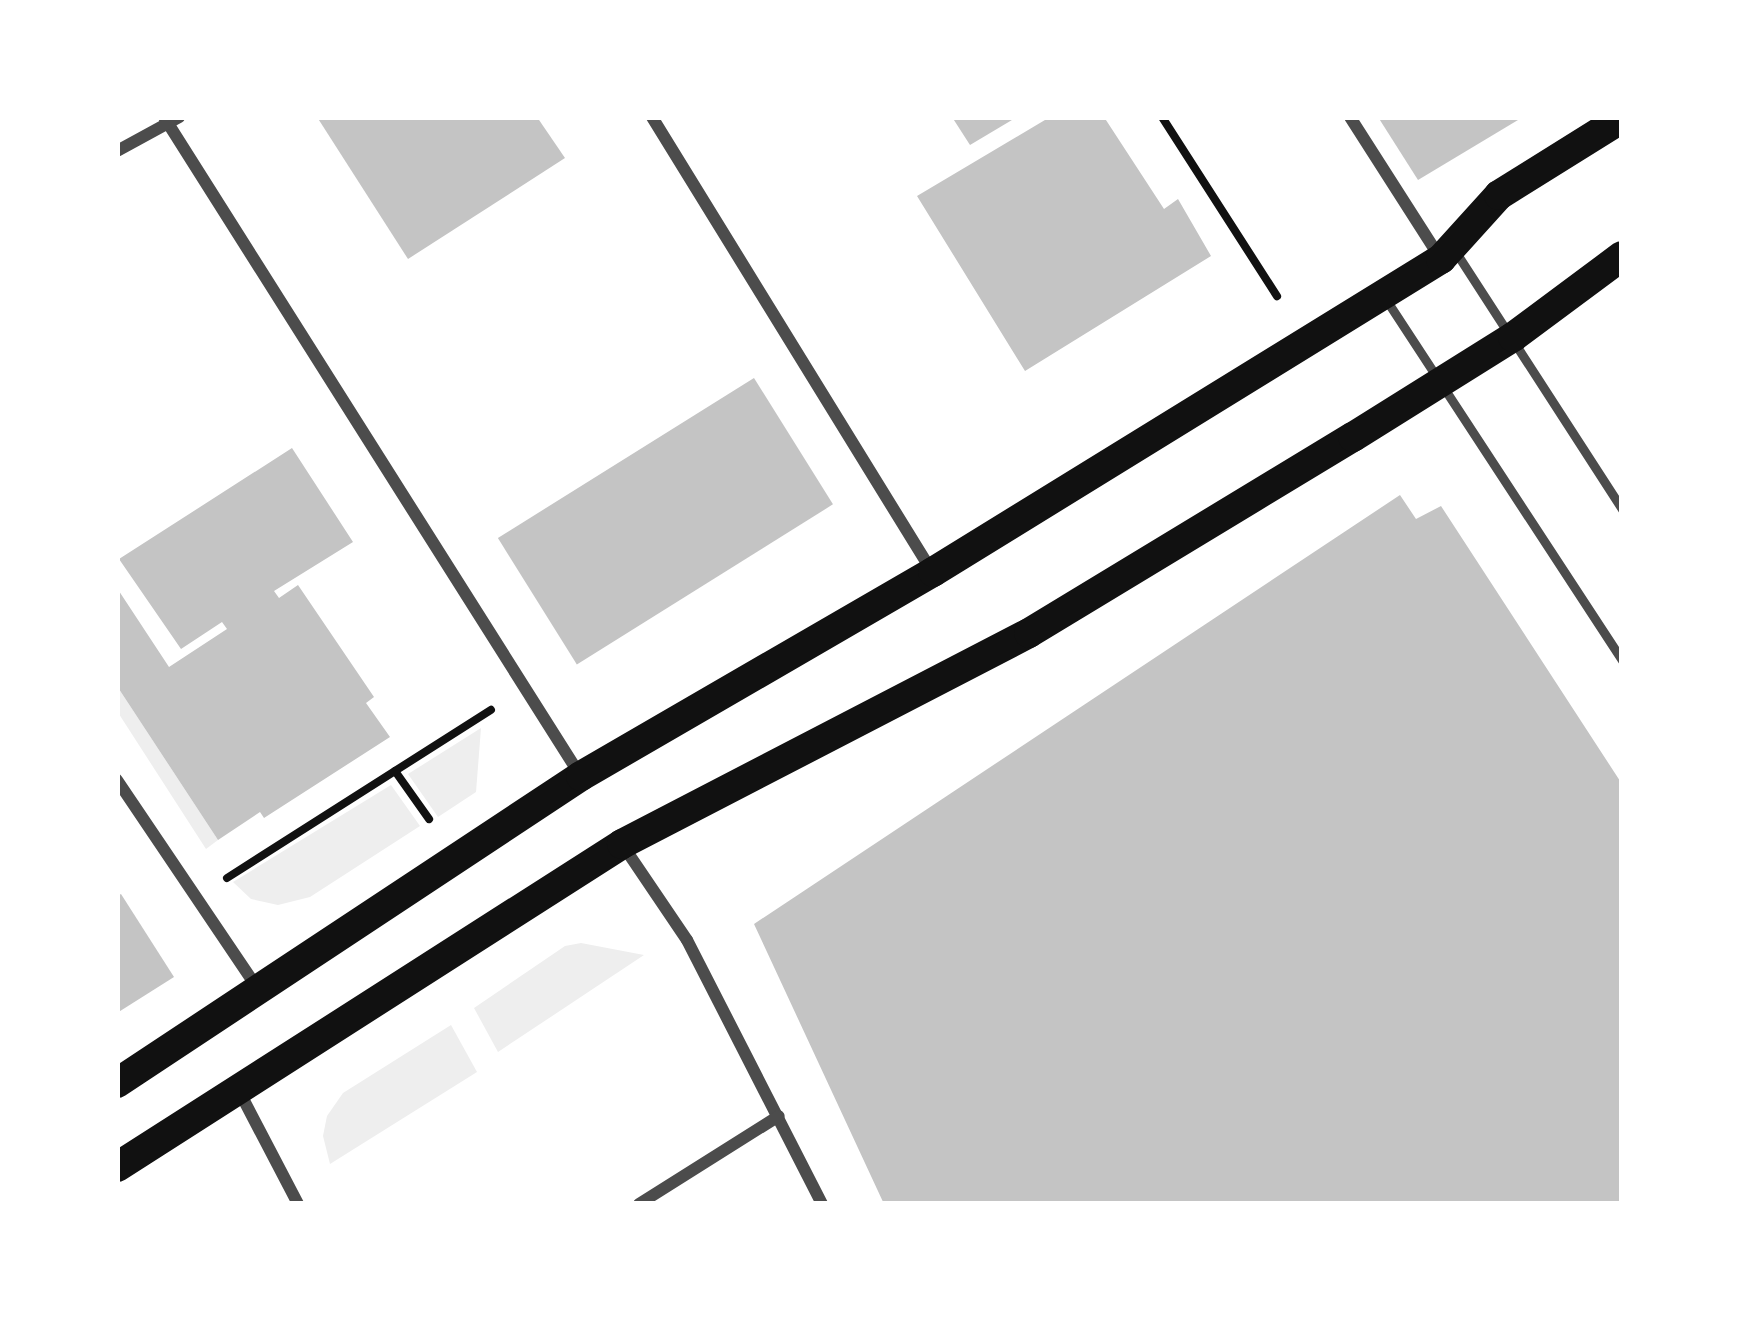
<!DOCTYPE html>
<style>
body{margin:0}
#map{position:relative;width:1739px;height:1321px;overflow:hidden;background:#fff;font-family:Commissioner,sans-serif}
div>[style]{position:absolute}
.green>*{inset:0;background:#eee}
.building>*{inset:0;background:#c4c4c4;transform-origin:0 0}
.path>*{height:8px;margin:-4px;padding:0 4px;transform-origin:4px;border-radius:4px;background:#111}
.service>*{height:9px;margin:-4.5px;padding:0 4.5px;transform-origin:4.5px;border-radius:4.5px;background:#4c4c4c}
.minor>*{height:12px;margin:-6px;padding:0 6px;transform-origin:6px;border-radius:6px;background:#4c4c4c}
.primary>*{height:30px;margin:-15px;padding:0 15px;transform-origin:15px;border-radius:15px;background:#111}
span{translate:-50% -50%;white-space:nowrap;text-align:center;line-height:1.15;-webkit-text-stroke:9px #fff;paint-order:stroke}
.frame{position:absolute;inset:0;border:120px solid #fff;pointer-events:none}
</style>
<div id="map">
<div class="green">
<i style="clip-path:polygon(117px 686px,218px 840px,206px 849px,117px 711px)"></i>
<i style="clip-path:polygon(481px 728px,476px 792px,438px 817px,408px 774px)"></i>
<i style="clip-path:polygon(391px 785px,420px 826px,310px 897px,278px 905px,251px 899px,233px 882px)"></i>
<i style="clip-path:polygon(581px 943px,644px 955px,498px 1052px,474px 1008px,565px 946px)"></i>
<i style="clip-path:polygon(451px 1025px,477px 1072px,330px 1164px,323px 1136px,327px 1116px,343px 1093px)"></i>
</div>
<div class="building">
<i style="clip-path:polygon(317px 117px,537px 117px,565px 158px,408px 259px)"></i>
<i style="clip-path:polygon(952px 117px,1017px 117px,970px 145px)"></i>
<i style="clip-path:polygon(1050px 117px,1104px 117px,1164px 209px,1178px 199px,1211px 256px,1025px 371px,917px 196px)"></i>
<i style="clip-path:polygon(1378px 117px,1523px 117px,1418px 180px)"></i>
<i style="left:754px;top:378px;width:149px;height:302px;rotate:58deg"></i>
<i style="clip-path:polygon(292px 448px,353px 542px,274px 591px,279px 598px,298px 585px,374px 697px,366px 703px,390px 737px,264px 818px,260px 812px,218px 840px,117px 686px,117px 588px,169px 667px,227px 629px,222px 622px,181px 649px,119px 559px)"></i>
<i style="clip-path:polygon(1400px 495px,1416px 519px,1441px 506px,1622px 784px,1622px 1204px,884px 1204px,754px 924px)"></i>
<i style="clip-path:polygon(121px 894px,174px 977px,117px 1013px,117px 896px)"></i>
</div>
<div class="path">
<i style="left:1162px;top:117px;width:213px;rotate:57.3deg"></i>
<i style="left:395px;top:771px;width:59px;rotate:54.7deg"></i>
<i style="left:227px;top:878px;width:313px;rotate:-32.5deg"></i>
</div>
<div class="service">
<i style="left:1457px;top:254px;width:304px;rotate:57.1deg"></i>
<i style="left:1385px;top:298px;width:433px;rotate:56.8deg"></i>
</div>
<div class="minor">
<i style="left:164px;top:117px;width:778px;rotate:57.7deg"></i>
<i style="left:652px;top:117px;width:532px;rotate:58.37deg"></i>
<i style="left:1350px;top:117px;width:167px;rotate:57.4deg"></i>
<i style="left:117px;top:151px;width:71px;rotate:-28.7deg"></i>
<i style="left:117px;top:780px;width:252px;rotate:56deg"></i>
<i style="left:622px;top:844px;width:116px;rotate:55.9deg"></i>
<i style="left:687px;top:940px;width:297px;rotate:62.9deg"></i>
<i style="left:238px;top:1089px;width:130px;rotate:62.4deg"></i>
<i style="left:639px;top:1204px;width:165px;rotate:-32.2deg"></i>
</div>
<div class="primary">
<i style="left:117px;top:1083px;width:556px;rotate:-33.49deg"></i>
<i style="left:581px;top:776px;width:407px;rotate:-30.1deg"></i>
<i style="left:933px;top:572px;width:597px;rotate:-31.64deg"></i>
<i style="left:1441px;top:259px;width:86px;rotate:-47.8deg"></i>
<i style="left:1499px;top:195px;width:145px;rotate:-32deg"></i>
<i style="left:117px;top:1167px;width:599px;rotate:-32.6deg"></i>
<i style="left:622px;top:844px;width:458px;rotate:-27.4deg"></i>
<i style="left:1029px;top:633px;width:379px;rotate:-31.2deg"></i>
<i style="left:1353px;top:437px;width:189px;rotate:-32deg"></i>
<i style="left:1513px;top:337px;width:136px;rotate:-36.6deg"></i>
</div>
<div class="frame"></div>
</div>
